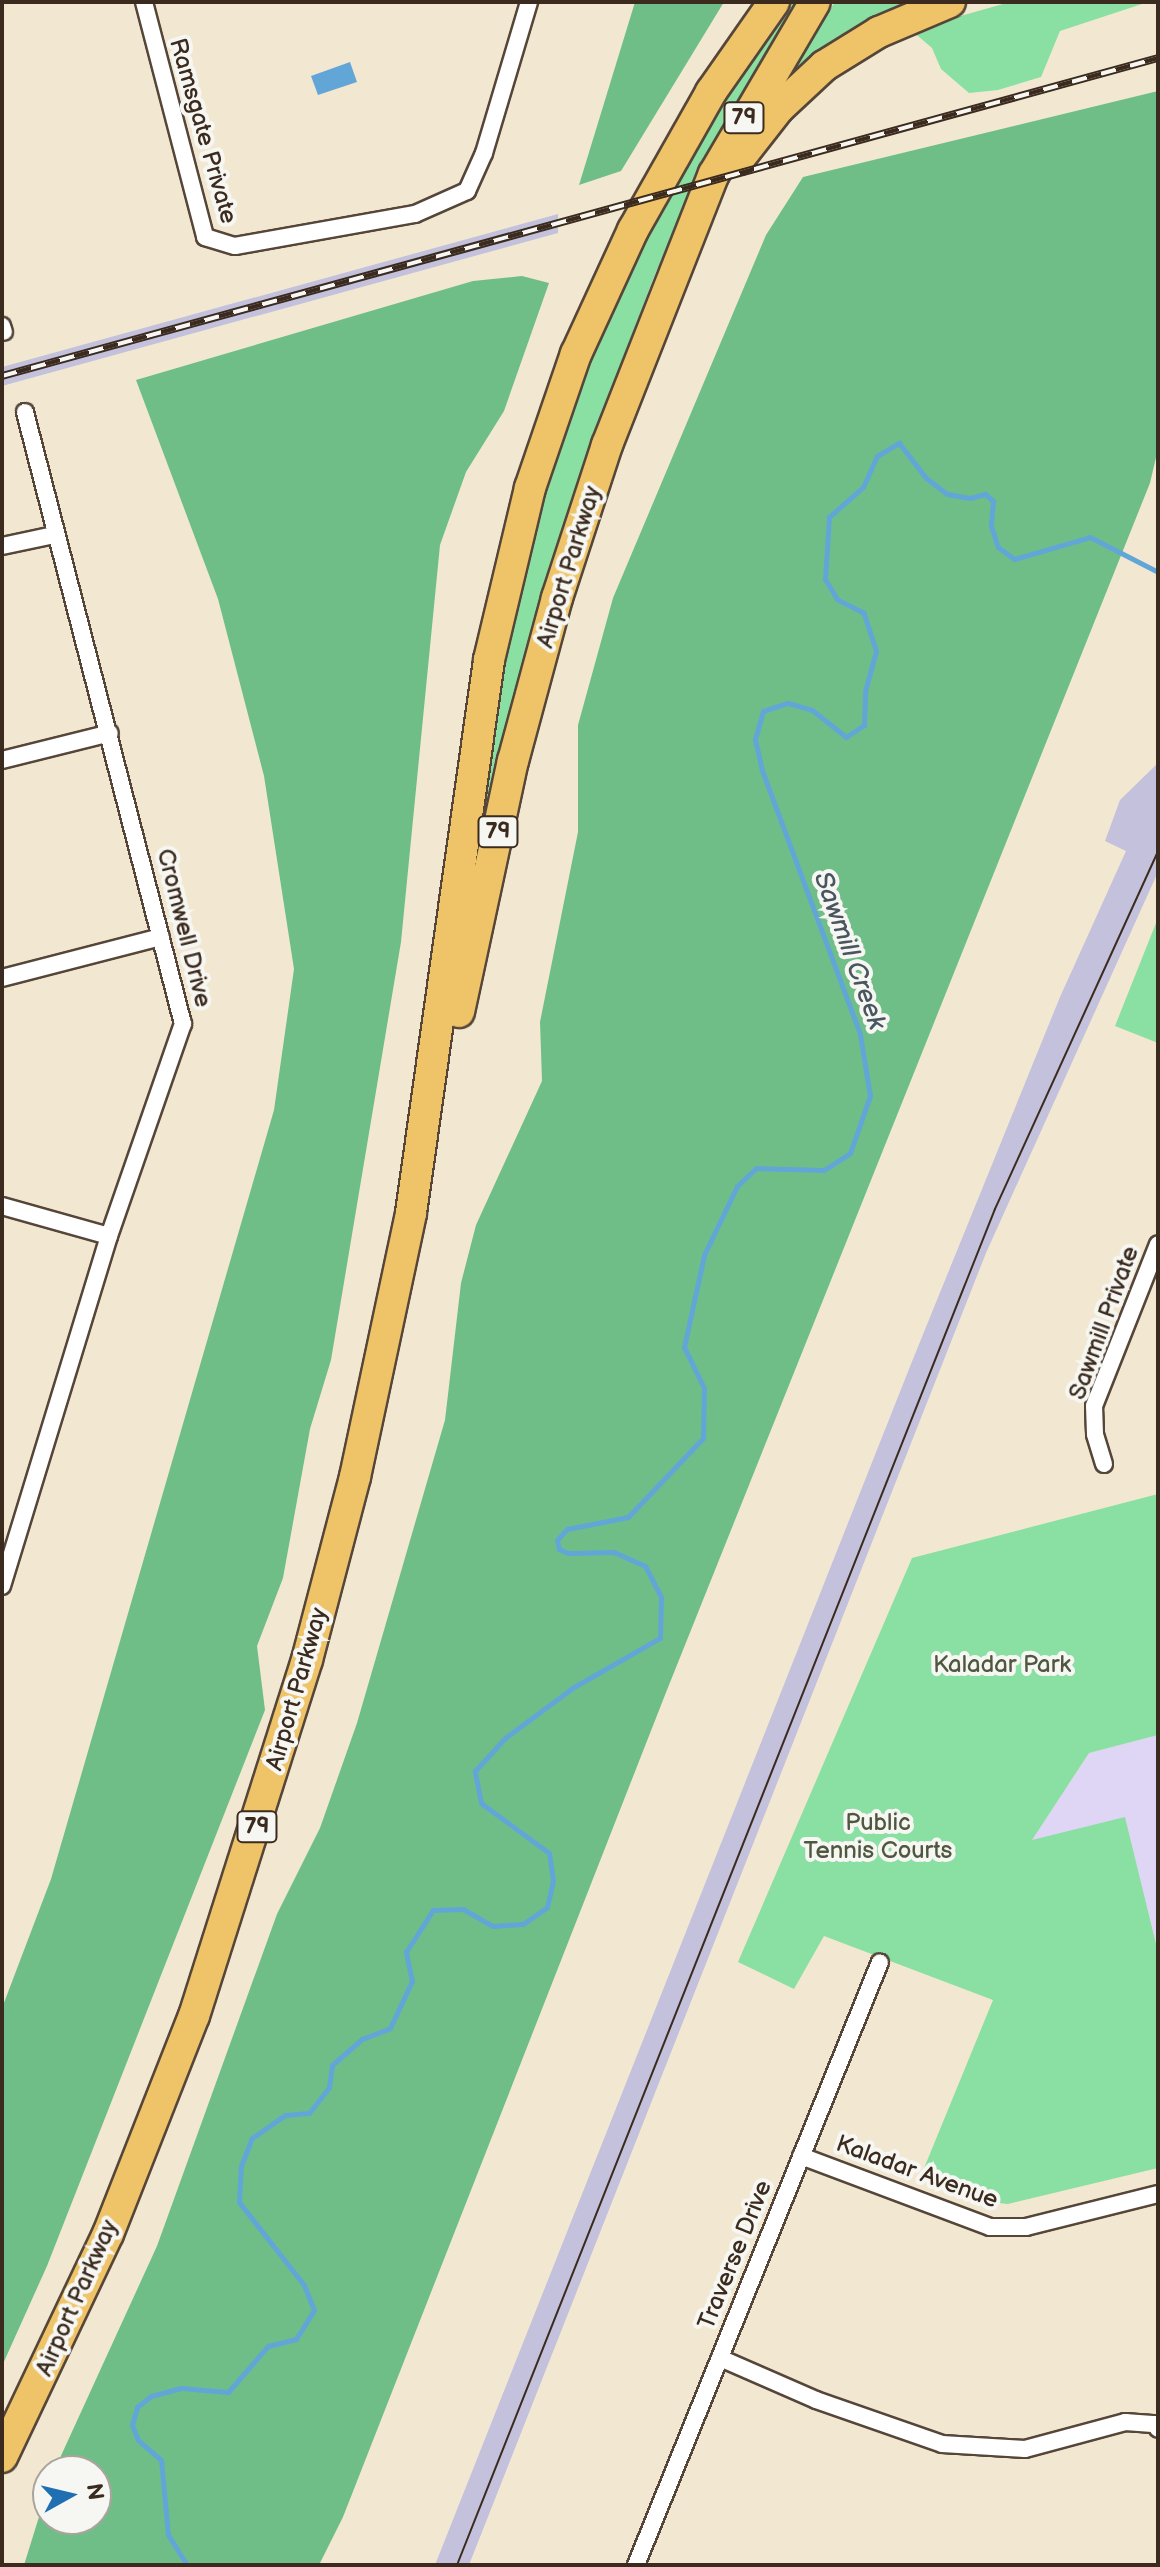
<!DOCTYPE html>
<style>
body{margin:0}
#map{position:relative;width:1160px;height:2567px;overflow:hidden;background:#f2e8d2;font-family:"Balsamiq Sans",sans-serif}
div>[style]{position:absolute}
.built>*{inset:0;background:#dfd5f5}
.industrial>*{inset:0;background:#c3c1db}
.green>*{inset:0;background:#8adfa2}
.forest>*{inset:0;background:#6fbe88}
.water>*{inset:0;background:#62a6d7}
.stream>*{height:5px;margin:-2.5px;padding:0 2.5px;transform-origin:2.5px;border-radius:2.5px;background:#62a6d7}
.roads{filter:drop-shadow(2px 0 #564639) drop-shadow(-2px 0 #564639) drop-shadow(0 2px #564639) drop-shadow(0 -2px #564639)}
.street>*{height:16px;margin:-8px;padding:0 8px;transform-origin:8px;border-radius:8px;background:#fff}
.highway>*{height:30px;margin:-15px;padding:0 15px;transform-origin:15px;border-radius:15px;background:#efc469}
.tram>*{height:2px;margin:-1px;padding:0 1px;transform-origin:1px;border-radius:1px;background:#3b2a1e}
.rail>*{height:8px;margin-top:-4px;transform-origin:0;background:repeating-linear-gradient(90deg,#f6f6f2 0 15px,#3b2a1e 0 30px);box-sizing:border-box;border-block:2px solid #3b2a1e}
span{translate:-50% -50%;white-space:nowrap;text-align:center;line-height:1.15;-webkit-text-stroke:8px #f6f6f2;paint-order:stroke}
.shield-label span{padding:2px 6px;background:#f6f6f2;border:2px solid;border-radius:6px;-webkit-text-stroke-width:0}
.shield-label{font-size:22px;color:#3b2a1e;font-weight:700}
.street-label{font-size:24px;color:#3b2a1e}
.park-label{font-size:24px;color:#4f573f}
.water-label{font-size:26px;color:#49555f;font-style:italic}
.frame{position:absolute;inset:0;border:4px solid #3b2a1e;pointer-events:none}
.north{position:absolute;left:32px;top:2455px;width:80px;height:80px;box-sizing:border-box;background:#f6f6f2;border:2px solid #aba49d;border-radius:50%;rotate:82deg;font-size:22px;font-weight:700;line-height:32px;text-align:center;color:#3b2a1e}
.north::after{content:'';display:block;margin:auto;width:28px;height:36px;background:#1f6fb2;clip-path:polygon(50% 0,100% 100%,50% 72%,0 100%)}
</style>
<div id="map">
<div class="built">
<i style="clip-path:polygon(1158px 1735px,1158px 1952px,1125px 1818px,1031px 1841px,1089px 1753px)"></i>
</div>
<div class="industrial">
<i style="clip-path:polygon(558px 214px,558px 233px,2px 386px,2px 367px)"></i>
<i style="clip-path:polygon(1158px 763px,1158px 872px,986px 1253px,469px 2565px,435px 2565px,913px 1359px,1060px 997px,1126px 851px,1105px 841px,1120px 800px)"></i>
</div>
<div class="green">
<i style="clip-path:polygon(786px 2px,802px 2px,748px 87px,655px 274px,594px 436px,486px 803px,479px 802px,512px 593px,583px 361px,685px 156px)"></i>
<i style="clip-path:polygon(835px 2px,922px 2px,787px 83px,783px 79px)"></i>
<i style="clip-path:polygon(1010px 2px,1148px 2px,1060px 31px,1041px 77px,998px 90px,969px 93px,941px 69px,932px 48px,911px 30px)"></i>
<i style="clip-path:polygon(1158px 918px,1158px 1043px,1115px 1026px)"></i>
<i style="clip-path:polygon(1158px 1494px,1158px 1735px,1089px 1753px,1032px 1840px,1125px 1817px,1158px 1952px,1158px 2168px,1008px 2204px,989px 2202px,920px 2178px,993px 2000px,824px 1936px,794px 1989px,738px 1962px,912px 1558px)"></i>
</div>
<div class="forest">
<i style="clip-path:polygon(635px 2px,724px 2px,621px 171px,579px 185px)"></i>
<i style="clip-path:polygon(1158px 91px,1158px 449px,1150px 483px,665px 1695px,343px 2517px,319px 2565px,24px 2565px,48px 2488px,48px 2519px,96px 2519px,96px 2471px,54px 2471px,157px 2246px,277px 1914px,320px 1828px,357px 1723px,445px 1420px,461px 1283px,476px 1225px,542px 1081px,540px 1022px,578px 832px,578px 725px,613px 598px,766px 235px,803px 177px)"></i>
<i style="clip-path:polygon(522px 276px,549px 283px,504px 411px,466px 472px,440px 545px,401px 942px,331px 1360px,310px 1429px,283px 1578px,257px 1646px,265px 1710px,47px 2266px,2px 2366px,2px 2008px,51px 1879px,274px 1110px,294px 969px,264px 776px,218px 599px,136px 380px,473px 281px)"></i>
</div>
<div class="water">
<i style="clip-path:polygon(350px 62px,357px 82px,318px 95px,311px 76px)"></i>
</div>
<div class="stream">
<i style="left:187px;top:2565px;width:36px;rotate:-122deg"></i>
<i style="left:168px;top:2535px;width:75px;rotate:-95.3deg"></i>
<i style="left:161px;top:2460px;width:30px;rotate:-139deg"></i>
<i style="left:138px;top:2440px;width:16px;rotate:-112deg"></i>
<i style="left:132px;top:2425px;width:19px;rotate:-74deg"></i>
<i style="left:137px;top:2407px;width:18px;rotate:-38deg"></i>
<i style="left:151px;top:2396px;width:31px;rotate:-15deg"></i>
<i style="left:181px;top:2388px;width:47px;rotate:4.9deg"></i>
<i style="left:228px;top:2392px;width:61px;rotate:-49deg"></i>
<i style="left:268px;top:2346px;width:29px;rotate:-14deg"></i>
<i style="left:296px;top:2339px;width:34px;rotate:-58deg"></i>
<i style="left:314px;top:2310px;width:27px;rotate:-112deg"></i>
<i style="left:304px;top:2285px;width:105px;rotate:-128.1deg"></i>
<i style="left:239px;top:2202px;width:36px;rotate:-87deg"></i>
<i style="left:241px;top:2166px;width:30px;rotate:-69deg"></i>
<i style="left:252px;top:2138px;width:40px;rotate:-34.9deg"></i>
<i style="left:285px;top:2115px;width:24px;rotate:-5deg"></i>
<i style="left:309px;top:2113px;width:33px;rotate:-52deg"></i>
<i style="left:329px;top:2087px;width:22px;rotate:-82deg"></i>
<i style="left:332px;top:2065px;width:40px;rotate:-41deg"></i>
<i style="left:362px;top:2039px;width:30px;rotate:-21deg"></i>
<i style="left:390px;top:2028px;width:52px;rotate:-64.9deg"></i>
<i style="left:412px;top:1981px;width:30px;rotate:-102deg"></i>
<i style="left:406px;top:1952px;width:50px;rotate:-57.3deg"></i>
<i style="left:433px;top:1910px;width:30px;rotate:-2deg"></i>
<i style="left:463px;top:1909px;width:34px;rotate:30deg"></i>
<i style="left:493px;top:1926px;width:30px;rotate:-4deg"></i>
<i style="left:523px;top:1924px;width:29px;rotate:-35deg"></i>
<i style="left:547px;top:1907px;width:27px;rotate:-77deg"></i>
<i style="left:553px;top:1881px;width:28px;rotate:-98deg"></i>
<i style="left:549px;top:1853px;width:84px;rotate:-143.7deg"></i>
<i style="left:481px;top:1803px;width:33px;rotate:-101deg"></i>
<i style="left:475px;top:1771px;width:45px;rotate:-47.7deg"></i>
<i style="left:505px;top:1738px;width:86px;rotate:-36.5deg"></i>
<i style="left:574px;top:1687px;width:99px;rotate:-29.7deg"></i>
<i style="left:660px;top:1638px;width:41px;rotate:-88.6deg"></i>
<i style="left:661px;top:1597px;width:35px;rotate:-117deg"></i>
<i style="left:645px;top:1566px;width:35px;rotate:-156deg"></i>
<i style="left:613px;top:1552px;width:45px;rotate:178.7deg"></i>
<i style="left:568px;top:1553px;width:10px;rotate:-156deg"></i>
<i style="left:559px;top:1549px;width:9px;rotate:-103deg"></i>
<i style="left:557px;top:1540px;width:15px;rotate:-48deg"></i>
<i style="left:567px;top:1529px;width:62px;rotate:-11.1deg"></i>
<i style="left:628px;top:1517px;width:109px;rotate:-46.5deg"></i>
<i style="left:703px;top:1438px;width:50px;rotate:-88.9deg"></i>
<i style="left:704px;top:1388px;width:46px;rotate:-116deg"></i>
<i style="left:684px;top:1347px;width:94px;rotate:-77.7deg"></i>
<i style="left:704px;top:1255px;width:76px;rotate:-64.4deg"></i>
<i style="left:737px;top:1186px;width:26px;rotate:-43deg"></i>
<i style="left:756px;top:1168px;width:68px;rotate:1.7deg"></i>
<i style="left:824px;top:1170px;width:31px;rotate:-33deg"></i>
<i style="left:850px;top:1153px;width:60px;rotate:-70.7deg"></i>
<i style="left:870px;top:1096px;width:63px;rotate:-99.2deg"></i>
<i style="left:860px;top:1034px;width:282px;rotate:-110.4deg"></i>
<i style="left:762px;top:770px;width:32px;rotate:-103deg"></i>
<i style="left:755px;top:739px;width:29px;rotate:-74deg"></i>
<i style="left:763px;top:711px;width:26px;rotate:-18deg"></i>
<i style="left:788px;top:703px;width:25px;rotate:16deg"></i>
<i style="left:812px;top:710px;width:43px;rotate:38.5deg"></i>
<i style="left:846px;top:737px;width:22px;rotate:-34deg"></i>
<i style="left:864px;top:725px;width:34px;rotate:-88deg"></i>
<i style="left:865px;top:691px;width:41px;rotate:-74.6deg"></i>
<i style="left:876px;top:651px;width:40px;rotate:-108deg"></i>
<i style="left:864px;top:613px;width:30px;rotate:-153deg"></i>
<i style="left:837px;top:599px;width:23px;rotate:-121deg"></i>
<i style="left:825px;top:579px;width:62px;rotate:-86.3deg"></i>
<i style="left:829px;top:517px;width:45px;rotate:-41.4deg"></i>
<i style="left:863px;top:487px;width:34px;rotate:-66deg"></i>
<i style="left:877px;top:456px;width:26px;rotate:-31deg"></i>
<i style="left:899px;top:443px;width:44px;rotate:52.4deg"></i>
<i style="left:926px;top:478px;width:26px;rotate:37deg"></i>
<i style="left:947px;top:494px;width:23px;rotate:10deg"></i>
<i style="left:970px;top:498px;width:16px;rotate:-15deg"></i>
<i style="left:985px;top:494px;width:11px;rotate:41deg"></i>
<i style="left:993px;top:501px;width:25px;rotate:95deg"></i>
<i style="left:991px;top:526px;width:22px;rotate:72deg"></i>
<i style="left:998px;top:547px;width:20px;rotate:37deg"></i>
<i style="left:1014px;top:559px;width:79px;rotate:-16.1deg"></i>
<i style="left:1090px;top:537px;width:76px;rotate:27.2deg"></i>
</div>
<div class="roads">
<div class="street">
<i style="left:144px;top:2px;width:243px;rotate:75.4deg"></i>
<i style="left:205px;top:237px;width:31px;rotate:17deg"></i>
<i style="left:235px;top:246px;width:183px;rotate:-10.1deg"></i>
<i style="left:415px;top:214px;width:57px;rotate:-23.9deg"></i>
<i style="left:467px;top:191px;width:42px;rotate:-65.9deg"></i>
<i style="left:484px;top:153px;width:158px;rotate:-73.4deg"></i>
<i style="left:2px;top:326px;width:6px;rotate:72deg"></i>
<i style="left:2px;top:546px;width:53px;rotate:-11.9deg"></i>
<i style="left:2px;top:760px;width:111px;rotate:-14deg"></i>
<i style="left:2px;top:978px;width:164px;rotate:-14.5deg"></i>
<i style="left:2px;top:1206px;width:111px;rotate:15.7deg"></i>
<i style="left:1104px;top:1464px;width:31px;rotate:-107deg"></i>
<i style="left:1095px;top:1434px;width:28px;rotate:-92deg"></i>
<i style="left:1094px;top:1406px;width:174px;rotate:-68.4deg"></i>
<i style="left:2px;top:1586px;width:366px;rotate:-73deg"></i>
<i style="left:109px;top:1236px;width:225px;rotate:-70.8deg"></i>
<i style="left:183px;top:1024px;width:632px;rotate:-104.48deg"></i>
<i style="left:801px;top:2156px;width:202px;rotate:20.6deg"></i>
<i style="left:990px;top:2227px;width:36px"></i>
<i style="left:1026px;top:2227px;width:136px;rotate:-14deg"></i>
<i style="left:720px;top:2358px;width:105px;rotate:23.6deg"></i>
<i style="left:816px;top:2400px;width:133px;rotate:19.2deg"></i>
<i style="left:942px;top:2444px;width:83px;rotate:3.4deg"></i>
<i style="left:1025px;top:2449px;width:104px;rotate:-15.1deg"></i>
<i style="left:1125px;top:2422px;width:31px;rotate:4deg"></i>
<i style="left:1156px;top:2424px;width:5px;rotate:68deg"></i>
<i style="left:636px;top:2565px;width:650px;rotate:-67.97deg"></i>
</div>
<div class="highway">
<i style="left:739px;top:159px;width:65px;rotate:-51.9deg"></i>
<i style="left:779px;top:108px;width:62px;rotate:-43deg"></i>
<i style="left:824px;top:66px;width:65px;rotate:-31.7deg"></i>
<i style="left:879px;top:32px;width:77px;rotate:-22.9deg"></i>
<i style="left:459px;top:1012px;width:257px;rotate:-77.9deg"></i>
<i style="left:513px;top:761px;width:169px;rotate:-74.9deg"></i>
<i style="left:557px;top:598px;width:161px;rotate:-71.9deg"></i>
<i style="left:607px;top:445px;width:291px;rotate:-68.5deg"></i>
<i style="left:714px;top:174px;width:199px;rotate:-59.6deg"></i>
<i style="left:2px;top:2457px;width:247px;rotate:-64.6deg"></i>
<i style="left:108px;top:2234px;width:234px;rotate:-68.5deg"></i>
<i style="left:194px;top:2016px;width:374px;rotate:-72.4deg"></i>
<i style="left:307px;top:1660px;width:189px;rotate:-75.3deg"></i>
<i style="left:355px;top:1477px;width:270px;rotate:-78deg"></i>
<i style="left:411px;top:1213px;width:558px;rotate:-81.97deg"></i>
<i style="left:489px;top:660px;width:177px;rotate:-76.6deg"></i>
<i style="left:530px;top:488px;width:142px;rotate:-71.1deg"></i>
<i style="left:576px;top:354px;width:136px;rotate:-65.3deg"></i>
<i style="left:633px;top:230px;width:159px;rotate:-60.5deg"></i>
<i style="left:711px;top:92px;width:110px;rotate:-55deg"></i>
</div>
</div>
<div class="tram">
<i style="left:457px;top:2565px;width:1459px;rotate:-68.36deg"></i>
<i style="left:995px;top:1209px;width:393px;rotate:-65.5deg"></i>
</div>
<div class="rail">
<i style="left:2px;top:376px;width:1199px;rotate:-15.38deg"></i>
</div>
<div class="shield-label">
<span style="left:744px;top:118px">79</span>
<span style="left:498px;top:832px">79</span>
<span style="left:257px;top:1827px">79</span>
</div>
<div class="street-label">
<span style="left:203px;top:131px;rotate:74deg">Ramsgate Private</span>
<span style="left:569px;top:567px;rotate:-73deg">Airport Parkway</span>
<span style="left:184px;top:928px;rotate:76deg">Cromwell Drive</span>
<span style="left:1104px;top:1323px;rotate:-70deg">Sawmill Private</span>
<span style="left:297px;top:1689px;rotate:-74deg">Airport Parkway</span>
<span style="left:917px;top:2172px;rotate:20deg">Kaladar Avenue</span>
<span style="left:735px;top:2255px;rotate:-68deg">Traverse Drive</span>
<span style="left:77px;top:2298px;rotate:-66deg">Airport Parkway</span>
</div>
<div class="park-label">
<span style="left:1002px;top:1665px">Kaladar Park</span>
<span style="left:878px;top:1837px">Public<br>Tennis Courts</span>
</div>
<div class="water-label">
<span style="left:849px;top:951px;rotate:70deg">Sawmill Creek</span>
</div>
<div class="frame"></div>
<div class="north">N</div>
</div>
